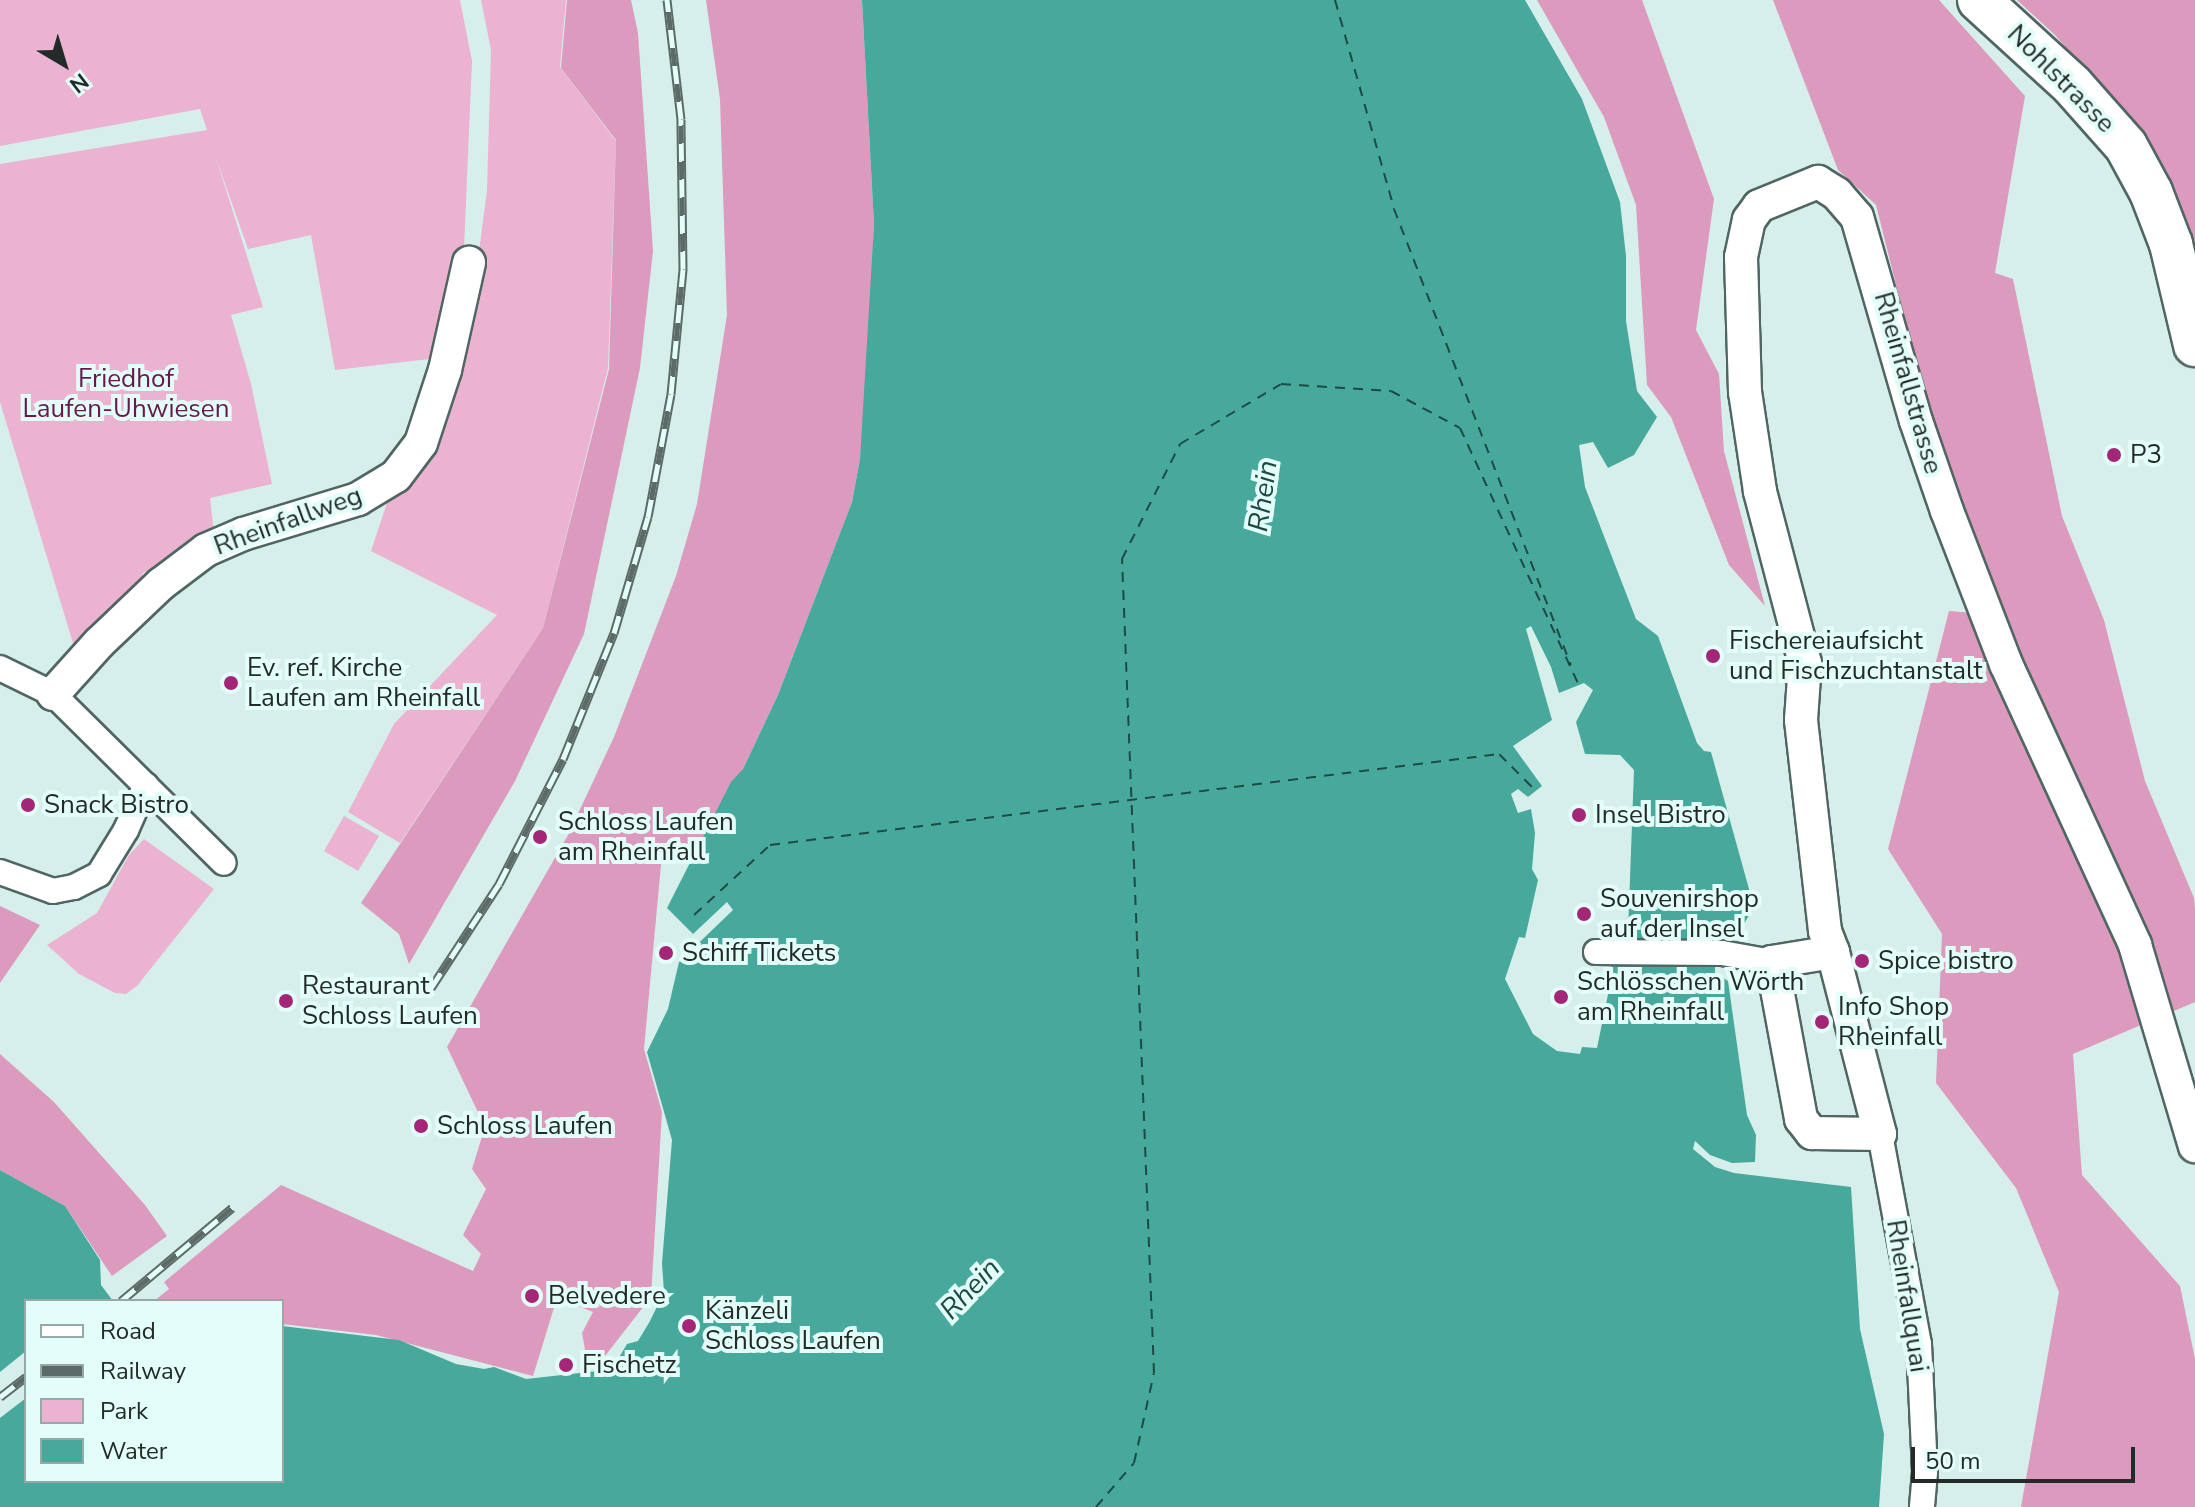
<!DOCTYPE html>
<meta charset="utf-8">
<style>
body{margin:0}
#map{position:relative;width:2195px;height:1507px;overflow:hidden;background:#d6efeb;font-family:"Nunito Sans",sans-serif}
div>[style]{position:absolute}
.green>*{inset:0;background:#ebb3d1}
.forest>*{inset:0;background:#dc9abe}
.water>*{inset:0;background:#47a89c}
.pier>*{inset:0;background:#d6efeb}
.ferry>*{height:2px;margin-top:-1px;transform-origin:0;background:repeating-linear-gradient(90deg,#1f4a44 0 10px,transparent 0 18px)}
.roads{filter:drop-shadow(2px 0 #506662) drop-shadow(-2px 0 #506662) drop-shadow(0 2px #506662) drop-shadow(0 -2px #506662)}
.pedestrian>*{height:24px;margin:-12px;padding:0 12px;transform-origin:12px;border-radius:12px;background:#fff}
.minor>*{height:32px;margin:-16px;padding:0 16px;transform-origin:16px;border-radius:16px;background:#fff}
.tertiary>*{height:42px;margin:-21px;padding:0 21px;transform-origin:21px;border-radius:21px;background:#fff}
.rail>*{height:9px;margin-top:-4.5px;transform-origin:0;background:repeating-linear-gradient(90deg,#e3fdf8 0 18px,#5c6a68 0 36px);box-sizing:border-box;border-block:2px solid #5c6a68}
.dots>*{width:22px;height:22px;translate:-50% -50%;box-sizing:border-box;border:4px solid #e3fdf8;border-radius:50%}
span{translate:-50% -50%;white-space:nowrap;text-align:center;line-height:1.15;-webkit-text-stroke:8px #e3fdf8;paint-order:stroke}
.street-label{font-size:26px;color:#222b2a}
.park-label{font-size:26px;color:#66194b}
.poi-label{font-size:26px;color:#222b2a}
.left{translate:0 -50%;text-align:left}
.water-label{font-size:28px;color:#1f4a44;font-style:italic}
.legend{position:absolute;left:24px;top:1299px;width:260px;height:184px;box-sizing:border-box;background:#e3fdf8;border:2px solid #96a9a6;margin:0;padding:10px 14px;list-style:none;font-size:24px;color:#222b2a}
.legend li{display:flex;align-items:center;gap:16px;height:40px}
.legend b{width:40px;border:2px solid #96a9a6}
.north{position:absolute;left:24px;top:24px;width:80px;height:80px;-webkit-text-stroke:6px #e3fdf8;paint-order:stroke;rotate:142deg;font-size:22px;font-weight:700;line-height:32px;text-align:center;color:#222b2a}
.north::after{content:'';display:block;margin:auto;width:28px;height:36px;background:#222b2a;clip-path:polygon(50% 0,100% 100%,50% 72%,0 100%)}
.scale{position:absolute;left:1911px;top:1447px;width:224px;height:36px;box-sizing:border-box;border:4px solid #222b2a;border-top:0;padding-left:10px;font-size:24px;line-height:28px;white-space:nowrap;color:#222b2a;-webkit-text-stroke:6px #e3fdf8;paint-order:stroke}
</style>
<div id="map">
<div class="green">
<i style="clip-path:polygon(0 0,460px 0,472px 61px,464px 249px,438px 358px,335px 370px,311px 235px,248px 249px,216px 158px,263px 307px,231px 315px,251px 384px,272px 484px,210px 498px,214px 532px,158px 574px,150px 570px,143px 573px,137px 588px,76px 653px,0 402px,0 164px,207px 130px,200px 109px,0 146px)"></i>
<i style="clip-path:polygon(481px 0,566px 0,560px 67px,616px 141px,608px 368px,543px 628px,400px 843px,348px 812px,394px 724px,497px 615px,371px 551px,388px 500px,422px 471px,468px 336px,487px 190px,491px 50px)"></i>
<i style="clip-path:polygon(344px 816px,379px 836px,358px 871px,324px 851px)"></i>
<i style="clip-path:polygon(144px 839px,214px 889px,137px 986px,126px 994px,115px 993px,79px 974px,47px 945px,97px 913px,129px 855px)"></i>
</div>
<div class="forest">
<i style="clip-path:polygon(567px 0,631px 0,638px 33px,653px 251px,640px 368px,584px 634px,515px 781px,409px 964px,399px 934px,361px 903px,543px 628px,609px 369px,616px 140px,561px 68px)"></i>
<i style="clip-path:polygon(706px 0,862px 0,874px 225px,867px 382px,860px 459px,852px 502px,778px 695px,743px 769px,731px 783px,699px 846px,663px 843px,644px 1049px,662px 1112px,651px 1297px,605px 1356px,587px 1361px,582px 1333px,593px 1312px,557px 1298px,533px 1376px,376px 1335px,282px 1324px,282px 1301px,154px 1301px,169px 1289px,164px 1282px,281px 1185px,473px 1271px,481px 1254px,463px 1235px,486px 1189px,472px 1169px,485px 1127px,447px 1047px,568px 835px,614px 737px,676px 576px,697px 504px,727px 315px,720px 99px)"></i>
<i style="clip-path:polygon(1537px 0,1642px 0,1714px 199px,1696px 330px,1719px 374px,1724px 451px,1765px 606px,1729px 565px,1671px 417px,1647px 385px,1636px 205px,1604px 117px)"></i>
<i style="clip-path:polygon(1773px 0,1939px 0,2025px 96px,1995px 273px,2013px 279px,2062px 516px,2104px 620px,2145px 781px,2194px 898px,2195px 909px,2195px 1002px,2073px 1054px,2082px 1175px,2180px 1286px,2195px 1359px,2195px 1507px,2021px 1507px,2059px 1292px,2016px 1188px,1936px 1083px,1942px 934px,1888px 849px,1949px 611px,1999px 615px,1930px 420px,1876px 205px,1838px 170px)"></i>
<i style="clip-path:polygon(2017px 0,2195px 0,2195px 276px,2138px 131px,2055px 35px)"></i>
<i style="clip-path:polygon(0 906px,40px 925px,0 983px)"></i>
<i style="clip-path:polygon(0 1054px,54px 1102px,145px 1205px,167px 1236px,112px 1276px,65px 1206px,0 1170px)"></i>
</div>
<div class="water">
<i style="clip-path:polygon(evenodd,862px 0,1525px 0,1582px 99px,1620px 202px,1626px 256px,1626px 321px,1637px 391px,1657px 417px,1634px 455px,1608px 468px,1593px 442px,1579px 445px,1585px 487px,1636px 619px,1658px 636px,1697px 743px,1704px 751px,1711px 752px,1754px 907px,1732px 944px,1715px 944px,1715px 973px,1728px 981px,1747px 1115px,1756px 1135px,1755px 1162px,1732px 1163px,1710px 1155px,1695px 1141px,1693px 1149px,1715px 1167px,1734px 1173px,1851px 1187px,1860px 1329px,1884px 1434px,1879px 1507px,0 1507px,0 1170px,65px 1206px,100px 1260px,101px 1285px,113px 1301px,26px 1301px,26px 1481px,282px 1481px,282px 1326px,399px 1340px,456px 1364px,484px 1369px,494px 1367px,526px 1379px,598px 1371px,617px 1361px,627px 1344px,638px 1341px,650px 1321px,664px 1292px,662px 1263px,672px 1140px,647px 1052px,668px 1009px,679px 962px,733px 910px,727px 902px,693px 934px,667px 908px,731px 782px,743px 769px,778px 695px,852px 502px,860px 459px,874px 225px,862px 0,1531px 626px,1551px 667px,1559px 693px,1584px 683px,1593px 690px,1576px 722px,1585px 754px,1620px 755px,1634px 770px,1628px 932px,1608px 973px,1612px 975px,1597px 1048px,1582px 1047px,1580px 1054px,1557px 1051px,1533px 1034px,1505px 979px,1519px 937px,1525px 938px,1538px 880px,1532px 869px,1535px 833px,1531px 809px,1518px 813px,1511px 794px,1518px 789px,1528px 797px,1542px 786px,1513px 746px,1552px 720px,1526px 629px,1531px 626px)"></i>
</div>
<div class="pier">
<i style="clip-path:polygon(26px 1351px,26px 1398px,0 1418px,0 1372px)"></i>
</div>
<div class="ferry">
<i style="left:1335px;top:0;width:217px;rotate:74.2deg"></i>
<i style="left:1394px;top:209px;width:489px;rotate:68.8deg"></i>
<i style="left:694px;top:915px;width:103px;rotate:-42.6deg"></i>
<i style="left:770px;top:845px;width:735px;rotate:-7.12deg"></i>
<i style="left:1499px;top:754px;width:52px;rotate:45deg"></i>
<i style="left:1096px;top:1507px;width:58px;rotate:-49.2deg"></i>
<i style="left:1134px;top:1463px;width:92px;rotate:-77.5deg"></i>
<i style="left:1154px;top:1373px;width:815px;rotate:-92.25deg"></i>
<i style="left:1122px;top:559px;width:129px;rotate:-63.2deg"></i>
<i style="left:1180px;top:444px;width:117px;rotate:-30.7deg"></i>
<i style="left:1281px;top:384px;width:110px;rotate:3.6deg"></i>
<i style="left:1391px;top:391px;width:78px;rotate:28.2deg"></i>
<i style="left:1460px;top:428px;width:283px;rotate:65.2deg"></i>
</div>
<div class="roads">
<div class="pedestrian">
<i style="left:0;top:668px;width:59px;rotate:26.1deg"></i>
<i style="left:53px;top:694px;width:240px;rotate:44.7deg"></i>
<i style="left:0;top:872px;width:56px;rotate:19.7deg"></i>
<i style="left:53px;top:891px;width:21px;rotate:-11deg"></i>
<i style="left:74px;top:887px;width:28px;rotate:-27deg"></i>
<i style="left:99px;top:874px;width:52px;rotate:-58.5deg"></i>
<i style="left:126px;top:830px;width:49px;rotate:-66deg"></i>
<i style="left:1596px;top:952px;width:126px;rotate:0.5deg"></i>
<i style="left:1722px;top:953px;width:51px;rotate:10.2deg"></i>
<i style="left:1880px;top:1134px;width:214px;rotate:79.5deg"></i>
<i style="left:1919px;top:1344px;width:128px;rotate:87.3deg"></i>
<i style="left:1925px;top:1472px;width:35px;rotate:95deg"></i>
</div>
<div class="minor">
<i style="left:53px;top:694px;width:69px;rotate:-48deg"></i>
<i style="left:99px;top:643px;width:86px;rotate:-43.6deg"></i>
<i style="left:161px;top:584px;width:56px;rotate:-37.1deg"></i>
<i style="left:206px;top:550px;width:40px;rotate:-23.4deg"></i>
<i style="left:243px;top:534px;width:120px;rotate:-16.9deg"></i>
<i style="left:358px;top:499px;width:44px;rotate:-31.2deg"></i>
<i style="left:396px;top:476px;width:41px;rotate:-52.9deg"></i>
<i style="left:421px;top:443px;width:77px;rotate:-71.8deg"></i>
<i style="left:445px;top:370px;width:110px;rotate:-77.4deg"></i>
<i style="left:1833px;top:952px;width:62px;rotate:170.7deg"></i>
<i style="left:1772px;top:962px;width:160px;rotate:79.5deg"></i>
<i style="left:1801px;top:1119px;width:18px;rotate:52deg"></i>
<i style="left:1812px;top:1133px;width:68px;rotate:0.8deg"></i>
<i style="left:1880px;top:1134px;width:188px;rotate:-104.5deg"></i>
<i style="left:1833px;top:952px;width:22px;rotate:-111deg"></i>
<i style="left:1825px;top:931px;width:212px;rotate:-96.5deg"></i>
<i style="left:1801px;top:720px;width:57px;rotate:-86deg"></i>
<i style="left:1805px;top:663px;width:178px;rotate:-104.7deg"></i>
<i style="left:1760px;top:491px;width:100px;rotate:-98.6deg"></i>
<i style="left:1745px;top:392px;width:135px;rotate:-91.7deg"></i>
<i style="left:1741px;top:257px;width:38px;rotate:-78deg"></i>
<i style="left:1749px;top:220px;width:17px;rotate:-54deg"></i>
<i style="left:1759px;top:206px;width:64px;rotate:-22.1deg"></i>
<i style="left:1818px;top:182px;width:22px;rotate:32deg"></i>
<i style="left:1837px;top:194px;width:30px;rotate:49deg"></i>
<i style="left:1857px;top:217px;width:212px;rotate:73.9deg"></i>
<i style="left:1916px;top:421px;width:95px;rotate:71deg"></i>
<i style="left:1947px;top:511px;width:164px;rotate:68.9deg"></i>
<i style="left:2006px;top:664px;width:309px;rotate:65.3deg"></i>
<i style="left:2135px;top:945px;width:210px;rotate:73.4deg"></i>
</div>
<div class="tertiary">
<i style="left:1979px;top:0;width:126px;rotate:42.4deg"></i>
<i style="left:2072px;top:85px;width:81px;rotate:48.5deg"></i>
<i style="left:2126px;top:146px;width:52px;rotate:61.5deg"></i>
<i style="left:2151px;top:192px;width:56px;rotate:69deg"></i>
<i style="left:2171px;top:244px;width:104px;rotate:76.6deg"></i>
</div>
</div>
<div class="rail">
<i style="left:431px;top:988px;width:124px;rotate:-56.8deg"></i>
<i style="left:499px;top:884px;width:140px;rotate:-62.9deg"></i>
<i style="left:563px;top:759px;width:136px;rotate:-68deg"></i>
<i style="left:614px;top:633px;width:121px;rotate:-73.7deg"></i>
<i style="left:648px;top:517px;width:125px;rotate:-79.4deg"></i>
<i style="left:671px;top:394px;width:126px;rotate:-84.5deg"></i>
<i style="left:683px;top:269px;width:150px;rotate:-90.8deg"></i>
<i style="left:681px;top:119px;width:120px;rotate:-96.7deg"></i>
<i style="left:121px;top:1301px;width:145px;rotate:-40deg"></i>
<i style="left:0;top:1397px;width:33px;rotate:-38deg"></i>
</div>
<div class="dots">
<i style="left:2114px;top:455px;background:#a42679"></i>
<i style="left:1713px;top:656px;background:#a42679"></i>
<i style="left:231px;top:683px;background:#a42679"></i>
<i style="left:28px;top:805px;background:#a42679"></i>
<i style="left:1579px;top:815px;background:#a42679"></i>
<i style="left:540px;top:837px;background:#a42679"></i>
<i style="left:1584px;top:914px;background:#a42679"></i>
<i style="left:666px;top:953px;background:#a42679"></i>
<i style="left:1862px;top:961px;background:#a42679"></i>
<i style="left:1561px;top:997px;background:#a42679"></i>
<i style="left:286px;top:1001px;background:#a42679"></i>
<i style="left:1822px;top:1022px;background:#a42679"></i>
<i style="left:421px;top:1126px;background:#a42679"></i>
<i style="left:532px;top:1296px;background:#a42679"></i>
<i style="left:689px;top:1326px;background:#a42679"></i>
<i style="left:566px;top:1365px;background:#a42679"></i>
</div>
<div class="street-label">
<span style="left:2061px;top:79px;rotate:45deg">Nohlstrasse</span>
<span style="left:1908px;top:383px;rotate:74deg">Rheinfallstrasse</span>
<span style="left:288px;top:521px;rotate:-20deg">Rheinfallweg</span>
<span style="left:1907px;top:1296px;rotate:81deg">Rheinfallquai</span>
</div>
<div class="park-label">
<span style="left:126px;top:394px">Friedhof<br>Laufen-Uhwiesen</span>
</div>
<div class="poi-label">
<span class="left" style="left:2130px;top:455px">P3</span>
<span class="left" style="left:1729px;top:656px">Fischereiaufsicht<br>und Fischzuchtanstalt</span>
<span class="left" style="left:247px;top:683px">Ev. ref. Kirche<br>Laufen am Rheinfall</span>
<span class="left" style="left:44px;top:805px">Snack Bistro</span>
<span class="left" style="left:1595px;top:815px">Insel Bistro</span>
<span class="left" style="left:558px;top:837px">Schloss Laufen<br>am Rheinfall</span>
<span class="left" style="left:1600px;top:914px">Souvenirshop<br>auf der Insel</span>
<span class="left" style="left:682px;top:953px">Schiff Tickets</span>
<span class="left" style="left:1878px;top:961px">Spice bistro</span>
<span class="left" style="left:1577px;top:997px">Schlösschen Wörth<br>am Rheinfall</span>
<span class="left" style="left:302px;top:1001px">Restaurant<br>Schloss Laufen</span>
<span class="left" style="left:1838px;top:1022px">Info Shop<br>Rheinfall</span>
<span class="left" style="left:437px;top:1126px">Schloss Laufen</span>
<span class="left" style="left:548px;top:1296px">Belvedere</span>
<span class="left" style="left:705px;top:1326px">Känzeli<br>Schloss Laufen</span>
<span class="left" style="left:582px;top:1365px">Fischetz</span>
</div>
<div class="water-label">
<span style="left:1263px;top:496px;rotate:-82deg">Rhein</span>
<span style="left:970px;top:1289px;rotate:-46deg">Rhein</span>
</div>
<ul class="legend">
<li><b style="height:10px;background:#fff"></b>Road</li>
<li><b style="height:10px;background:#5c6a68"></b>Railway</li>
<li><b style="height:22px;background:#ebb3d1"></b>Park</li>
<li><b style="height:22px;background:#47a89c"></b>Water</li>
</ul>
<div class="north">N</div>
<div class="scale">50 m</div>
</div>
